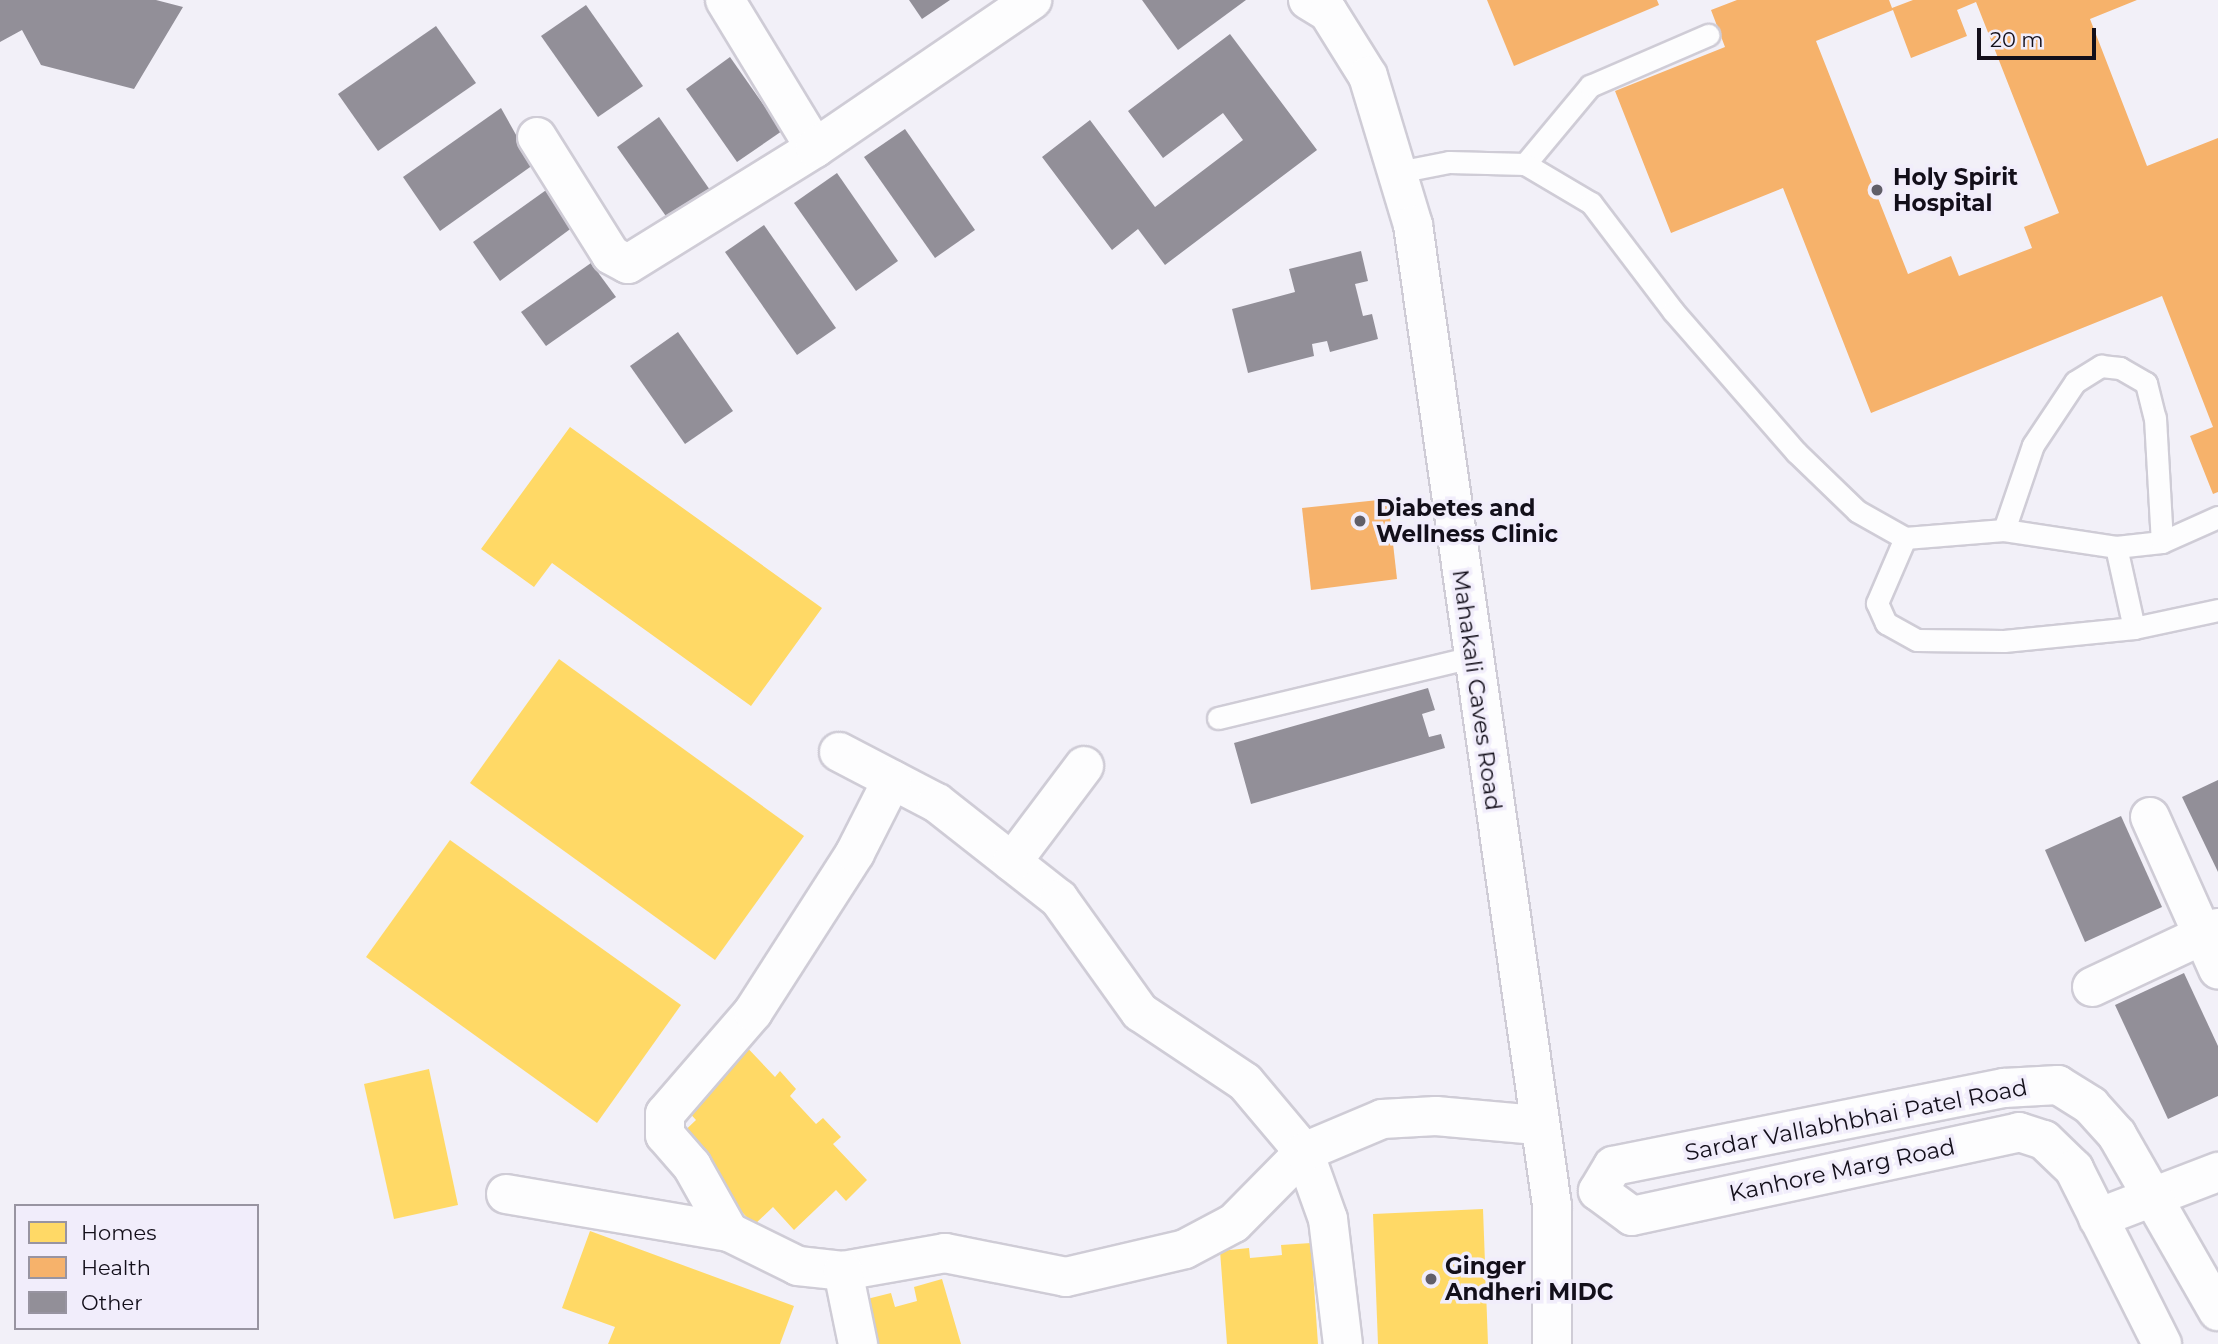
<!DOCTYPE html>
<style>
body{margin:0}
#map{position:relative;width:2218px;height:1344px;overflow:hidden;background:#f2f0f8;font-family:Montserrat,sans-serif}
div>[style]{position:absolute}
.homes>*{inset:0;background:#ffd966}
.health>*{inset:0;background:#f6b26b}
.building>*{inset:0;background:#928f98}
.roads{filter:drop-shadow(2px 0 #cfccd6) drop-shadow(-2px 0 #cfccd6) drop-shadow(0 2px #cfccd6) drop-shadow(0 -2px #cfccd6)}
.service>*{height:21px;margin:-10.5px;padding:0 10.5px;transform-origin:10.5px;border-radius:10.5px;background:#fdfdfe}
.minor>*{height:38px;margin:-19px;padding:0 19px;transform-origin:19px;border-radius:19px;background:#fdfdfe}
.tertiary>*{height:38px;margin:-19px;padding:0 19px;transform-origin:19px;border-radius:19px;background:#fdfdfe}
.secondary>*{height:38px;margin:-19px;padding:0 19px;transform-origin:19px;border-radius:19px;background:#fdfdfe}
.dots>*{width:19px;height:19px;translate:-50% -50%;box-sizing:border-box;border:4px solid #f1edfb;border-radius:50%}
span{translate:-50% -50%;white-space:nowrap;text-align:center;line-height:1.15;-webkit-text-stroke:7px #f1edfb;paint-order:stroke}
.poi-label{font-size:23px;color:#130f1a;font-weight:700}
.left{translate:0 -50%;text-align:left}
.street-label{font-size:23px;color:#130f1a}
.legend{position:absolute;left:14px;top:1204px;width:245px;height:126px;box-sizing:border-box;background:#f1edfb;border:2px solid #9894a1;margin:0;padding:9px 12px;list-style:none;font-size:21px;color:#130f1a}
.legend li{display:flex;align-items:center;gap:14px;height:35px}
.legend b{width:35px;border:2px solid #9894a1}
.scale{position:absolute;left:1977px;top:28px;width:119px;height:32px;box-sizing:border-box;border:4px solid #130f1a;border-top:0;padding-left:9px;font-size:21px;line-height:24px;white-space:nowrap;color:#130f1a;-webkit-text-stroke:5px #f1edfb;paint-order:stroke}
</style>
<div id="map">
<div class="homes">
<i style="clip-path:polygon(570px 427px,822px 608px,751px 706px,552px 563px,534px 587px,481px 549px)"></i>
<i style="clip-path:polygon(559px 659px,804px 836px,715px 960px,470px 783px)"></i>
<i style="clip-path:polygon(450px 840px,681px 1005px,597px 1123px,366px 957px)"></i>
<i style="clip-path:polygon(740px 1040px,775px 1077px,780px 1071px,796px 1089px,790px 1096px,816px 1124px,823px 1118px,841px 1137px,833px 1144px,867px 1180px,846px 1201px,836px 1190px,794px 1230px,773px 1207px,754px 1225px,675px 1140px,696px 1120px,682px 1105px)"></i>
<i style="clip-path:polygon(429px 1069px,458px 1205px,394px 1219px,364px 1084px)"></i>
<i style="clip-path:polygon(1483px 1209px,1488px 1344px,1378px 1344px,1373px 1214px)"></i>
<i style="clip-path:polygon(590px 1231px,794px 1306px,780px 1344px,608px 1344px,615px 1327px,562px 1308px)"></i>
<i style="clip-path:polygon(1311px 1243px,1318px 1344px,1227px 1344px,1220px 1251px,1249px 1248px,1250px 1258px,1282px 1255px,1281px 1245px)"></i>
<i style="clip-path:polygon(942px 1279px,961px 1344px,874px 1344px,859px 1301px,891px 1293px,895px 1307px,917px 1301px,914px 1287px)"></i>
</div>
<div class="health">
<i style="clip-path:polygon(1487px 0,1657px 0,1659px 5px,1514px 66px)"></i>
<i style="clip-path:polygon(evenodd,1737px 0,1889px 0,1892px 8px,1913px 0,2137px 0,2090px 19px,2147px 166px,2218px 138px,2218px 492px,2213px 494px,2190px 436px,2213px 427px,2162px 296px,1871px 413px,1783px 188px,1671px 233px,1615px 91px,1725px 47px,1711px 10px,1737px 0,1976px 2px,2059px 213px,2024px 227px,2032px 248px,1959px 276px,1951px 256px,1908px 274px,1816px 41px,1893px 10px,1911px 58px,1967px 36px,1957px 10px,1976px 2px)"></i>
<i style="clip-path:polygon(1388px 499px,1397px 579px,1311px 590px,1302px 508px)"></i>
</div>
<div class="building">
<i style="clip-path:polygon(0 0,156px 0,183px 7px,134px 89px,41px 65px,22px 30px,0 42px)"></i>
<i style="clip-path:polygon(909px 0,950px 0,922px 19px)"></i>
<i style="clip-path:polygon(1142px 0,1246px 0,1178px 50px)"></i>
<i style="clip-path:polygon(586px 5px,643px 86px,598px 117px,541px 36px)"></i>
<i style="clip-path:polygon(436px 26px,476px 83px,378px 151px,338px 94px)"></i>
<i style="clip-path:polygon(1230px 34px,1317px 150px,1165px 265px,1138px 229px,1112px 250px,1042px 157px,1090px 120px,1155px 207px,1243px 140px,1223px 113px,1163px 158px,1128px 111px)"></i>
<i style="clip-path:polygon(730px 57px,782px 131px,737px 162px,686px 89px)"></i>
<i style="clip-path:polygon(501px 108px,533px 165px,440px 231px,403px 177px)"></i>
<i style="clip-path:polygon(659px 117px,710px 190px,668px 219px,617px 147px)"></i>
<i style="clip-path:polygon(905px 129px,975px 230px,935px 258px,864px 157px)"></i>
<i style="clip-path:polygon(837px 173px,898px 261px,856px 291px,794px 203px)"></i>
<i style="clip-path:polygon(549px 188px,573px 227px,500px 281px,473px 242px)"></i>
<i style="clip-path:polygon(764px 225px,836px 328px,797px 355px,725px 252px)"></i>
<i style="clip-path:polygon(1361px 251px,1368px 281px,1355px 284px,1363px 316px,1372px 314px,1378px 339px,1330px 352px,1327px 341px,1312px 344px,1314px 356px,1248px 373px,1232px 309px,1295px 292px,1289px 269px)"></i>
<i style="clip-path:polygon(591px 263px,616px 297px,546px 346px,521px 312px)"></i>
<i style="clip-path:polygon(678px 332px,733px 411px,685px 444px,630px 366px)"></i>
<i style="clip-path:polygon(1428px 688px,1435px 710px,1422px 714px,1429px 737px,1441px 734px,1445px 748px,1251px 804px,1234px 743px)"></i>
<i style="clip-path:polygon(2218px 780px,2218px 872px,2182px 797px)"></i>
<i style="clip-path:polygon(2121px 816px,2162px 907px,2085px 942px,2045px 850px)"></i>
<i style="clip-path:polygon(2184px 973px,2218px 1046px,2218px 1096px,2168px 1119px,2115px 1005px)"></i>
</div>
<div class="roads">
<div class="service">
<i style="left:1525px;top:164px;width:102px;rotate:-50.2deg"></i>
<i style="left:1590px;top:86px;width:129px;rotate:-23.4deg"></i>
<i style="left:1398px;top:172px;width:52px;rotate:-11.1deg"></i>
<i style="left:1449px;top:162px;width:76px;rotate:1.5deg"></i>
<i style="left:1525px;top:164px;width:77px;rotate:30.6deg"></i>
<i style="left:1591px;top:203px;width:136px;rotate:52.8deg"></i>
<i style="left:1673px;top:311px;width:187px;rotate:48.9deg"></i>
<i style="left:1796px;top:452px;width:85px;rotate:44deg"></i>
<i style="left:1857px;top:511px;width:55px;rotate:29.4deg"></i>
<i style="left:1905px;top:538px;width:99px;rotate:-4.6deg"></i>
<i style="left:2004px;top:530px;width:113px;rotate:8.6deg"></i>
<i style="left:2116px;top:547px;width:46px;rotate:-6.2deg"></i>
<i style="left:2162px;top:542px;width:61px;rotate:-24.1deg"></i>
<i style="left:2004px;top:530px;width:90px;rotate:-71.2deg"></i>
<i style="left:2033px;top:445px;width:76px;rotate:-56.3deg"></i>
<i style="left:2075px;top:382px;width:31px;rotate:-32deg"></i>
<i style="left:2101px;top:366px;width:19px;rotate:6deg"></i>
<i style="left:2120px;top:368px;width:30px;rotate:30deg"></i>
<i style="left:2146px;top:383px;width:36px;rotate:76deg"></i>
<i style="left:2155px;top:418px;width:124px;rotate:86.8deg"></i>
<i style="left:1905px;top:538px;width:71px;rotate:113.3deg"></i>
<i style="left:1877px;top:603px;width:22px;rotate:66deg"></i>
<i style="left:1886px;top:623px;width:35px;rotate:29deg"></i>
<i style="left:1917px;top:640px;width:87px;rotate:0.7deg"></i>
<i style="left:2004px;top:641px;width:131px;rotate:-5.7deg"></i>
<i style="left:2134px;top:628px;width:83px;rotate:-102.5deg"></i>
<i style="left:2134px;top:628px;width:86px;rotate:-12.1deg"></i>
<i style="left:1218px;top:718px;width:262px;rotate:-13.5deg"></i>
</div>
<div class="minor">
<i style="left:725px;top:0;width:173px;rotate:58.7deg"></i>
<i style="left:537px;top:137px;width:139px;rotate:57.9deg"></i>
<i style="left:611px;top:255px;width:19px;rotate:28deg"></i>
<i style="left:628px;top:264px;width:220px;rotate:-31.8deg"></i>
<i style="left:815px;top:148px;width:263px;rotate:-34.3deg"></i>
<i style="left:839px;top:752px;width:110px;rotate:27.5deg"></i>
<i style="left:937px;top:803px;width:155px;rotate:38.2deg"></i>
<i style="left:1059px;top:899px;width:139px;rotate:54.4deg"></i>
<i style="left:1140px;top:1012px;width:126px;rotate:33.7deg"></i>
<i style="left:1245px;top:1082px;width:92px;rotate:49.9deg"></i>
<i style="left:1304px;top:1152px;width:71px;rotate:70.3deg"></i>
<i style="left:1328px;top:1219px;width:126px;rotate:83.2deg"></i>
<i style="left:2150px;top:817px;width:167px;rotate:65.9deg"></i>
<i style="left:1012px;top:862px;width:120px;rotate:-53.1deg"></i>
<i style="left:2092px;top:987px;width:139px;rotate:-25.1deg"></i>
<i style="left:506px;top:1194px;width:226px;rotate:9.7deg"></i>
<i style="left:729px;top:1232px;width:77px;rotate:26.2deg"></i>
<i style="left:798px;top:1266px;width:45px;rotate:6.3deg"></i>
<i style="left:843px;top:1271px;width:104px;rotate:-10deg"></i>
<i style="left:945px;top:1253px;width:123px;rotate:11.2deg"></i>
<i style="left:1066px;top:1277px;width:122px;rotate:-13.2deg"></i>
<i style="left:1185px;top:1249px;width:55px;rotate:-28deg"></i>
<i style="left:1234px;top:1223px;width:100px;rotate:-45.4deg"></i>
<i style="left:1304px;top:1152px;width:85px;rotate:-22.9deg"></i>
<i style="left:1382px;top:1119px;width:54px;rotate:-3.2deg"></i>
<i style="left:1436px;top:1116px;width:101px;rotate:5.1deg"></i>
<i style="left:729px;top:1232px;width:76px;rotate:-119.3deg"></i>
<i style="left:692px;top:1166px;width:41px;rotate:-131.1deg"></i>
<i style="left:665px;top:1135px;width:21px;rotate:-90deg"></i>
<i style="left:665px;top:1114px;width:135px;rotate:-49.2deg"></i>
<i style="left:753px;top:1012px;width:189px;rotate:-57.3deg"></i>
<i style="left:855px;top:853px;width:82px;rotate:-63.1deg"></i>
<i style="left:843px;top:1271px;width:75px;rotate:78.4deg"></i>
</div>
<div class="tertiary">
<i style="left:2098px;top:1218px;width:129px;rotate:-21deg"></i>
</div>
<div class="secondary">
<i style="left:1308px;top:0;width:23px;rotate:31deg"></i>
<i style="left:1328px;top:12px;width:75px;rotate:58deg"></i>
<i style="left:1368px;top:76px;width:156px;rotate:73.2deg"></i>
<i style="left:1413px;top:225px;width:990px;rotate:81.93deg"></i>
<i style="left:1552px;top:1205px;width:139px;rotate:90deg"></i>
<i style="left:1598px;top:1191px;width:29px;rotate:-59deg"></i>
<i style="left:1613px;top:1166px;width:399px;rotate:-11.3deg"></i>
<i style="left:2004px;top:1088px;width:54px;rotate:-3.2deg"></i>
<i style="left:2058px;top:1085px;width:39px;rotate:32deg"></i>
<i style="left:2091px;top:1106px;width:39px;rotate:48deg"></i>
<i style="left:2117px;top:1135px;width:203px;rotate:60.2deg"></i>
<i style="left:1598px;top:1191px;width:42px;rotate:36.3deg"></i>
<i style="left:1632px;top:1216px;width:396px;rotate:-12.2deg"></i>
<i style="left:2019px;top:1132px;width:26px;rotate:18deg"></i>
<i style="left:2044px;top:1140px;width:42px;rotate:44deg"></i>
<i style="left:2074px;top:1169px;width:196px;rotate:63.3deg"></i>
</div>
</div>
<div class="dots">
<i style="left:1877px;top:190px;background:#615e68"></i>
<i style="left:1360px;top:521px;background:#615e68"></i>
<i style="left:1431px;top:1279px;background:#615e68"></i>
</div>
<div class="poi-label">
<span class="left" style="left:1893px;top:190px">Holy Spirit<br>Hospital</span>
<span class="left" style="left:1376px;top:521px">Diabetes and<br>Wellness Clinic</span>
<span class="left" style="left:1445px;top:1279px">Ginger<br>Andheri MIDC</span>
</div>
<div class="street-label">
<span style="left:1477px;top:690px;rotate:82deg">Mahakali Caves Road</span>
<span style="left:1856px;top:1120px;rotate:-11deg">Sardar Vallabhbhai Patel Road</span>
<span style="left:1842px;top:1170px;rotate:-12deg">Kanhore Marg Road</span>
</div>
<ul class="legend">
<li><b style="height:19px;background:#ffd966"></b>Homes</li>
<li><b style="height:19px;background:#f6b26b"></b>Health</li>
<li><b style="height:19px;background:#928f98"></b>Other</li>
</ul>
<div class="scale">20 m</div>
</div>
